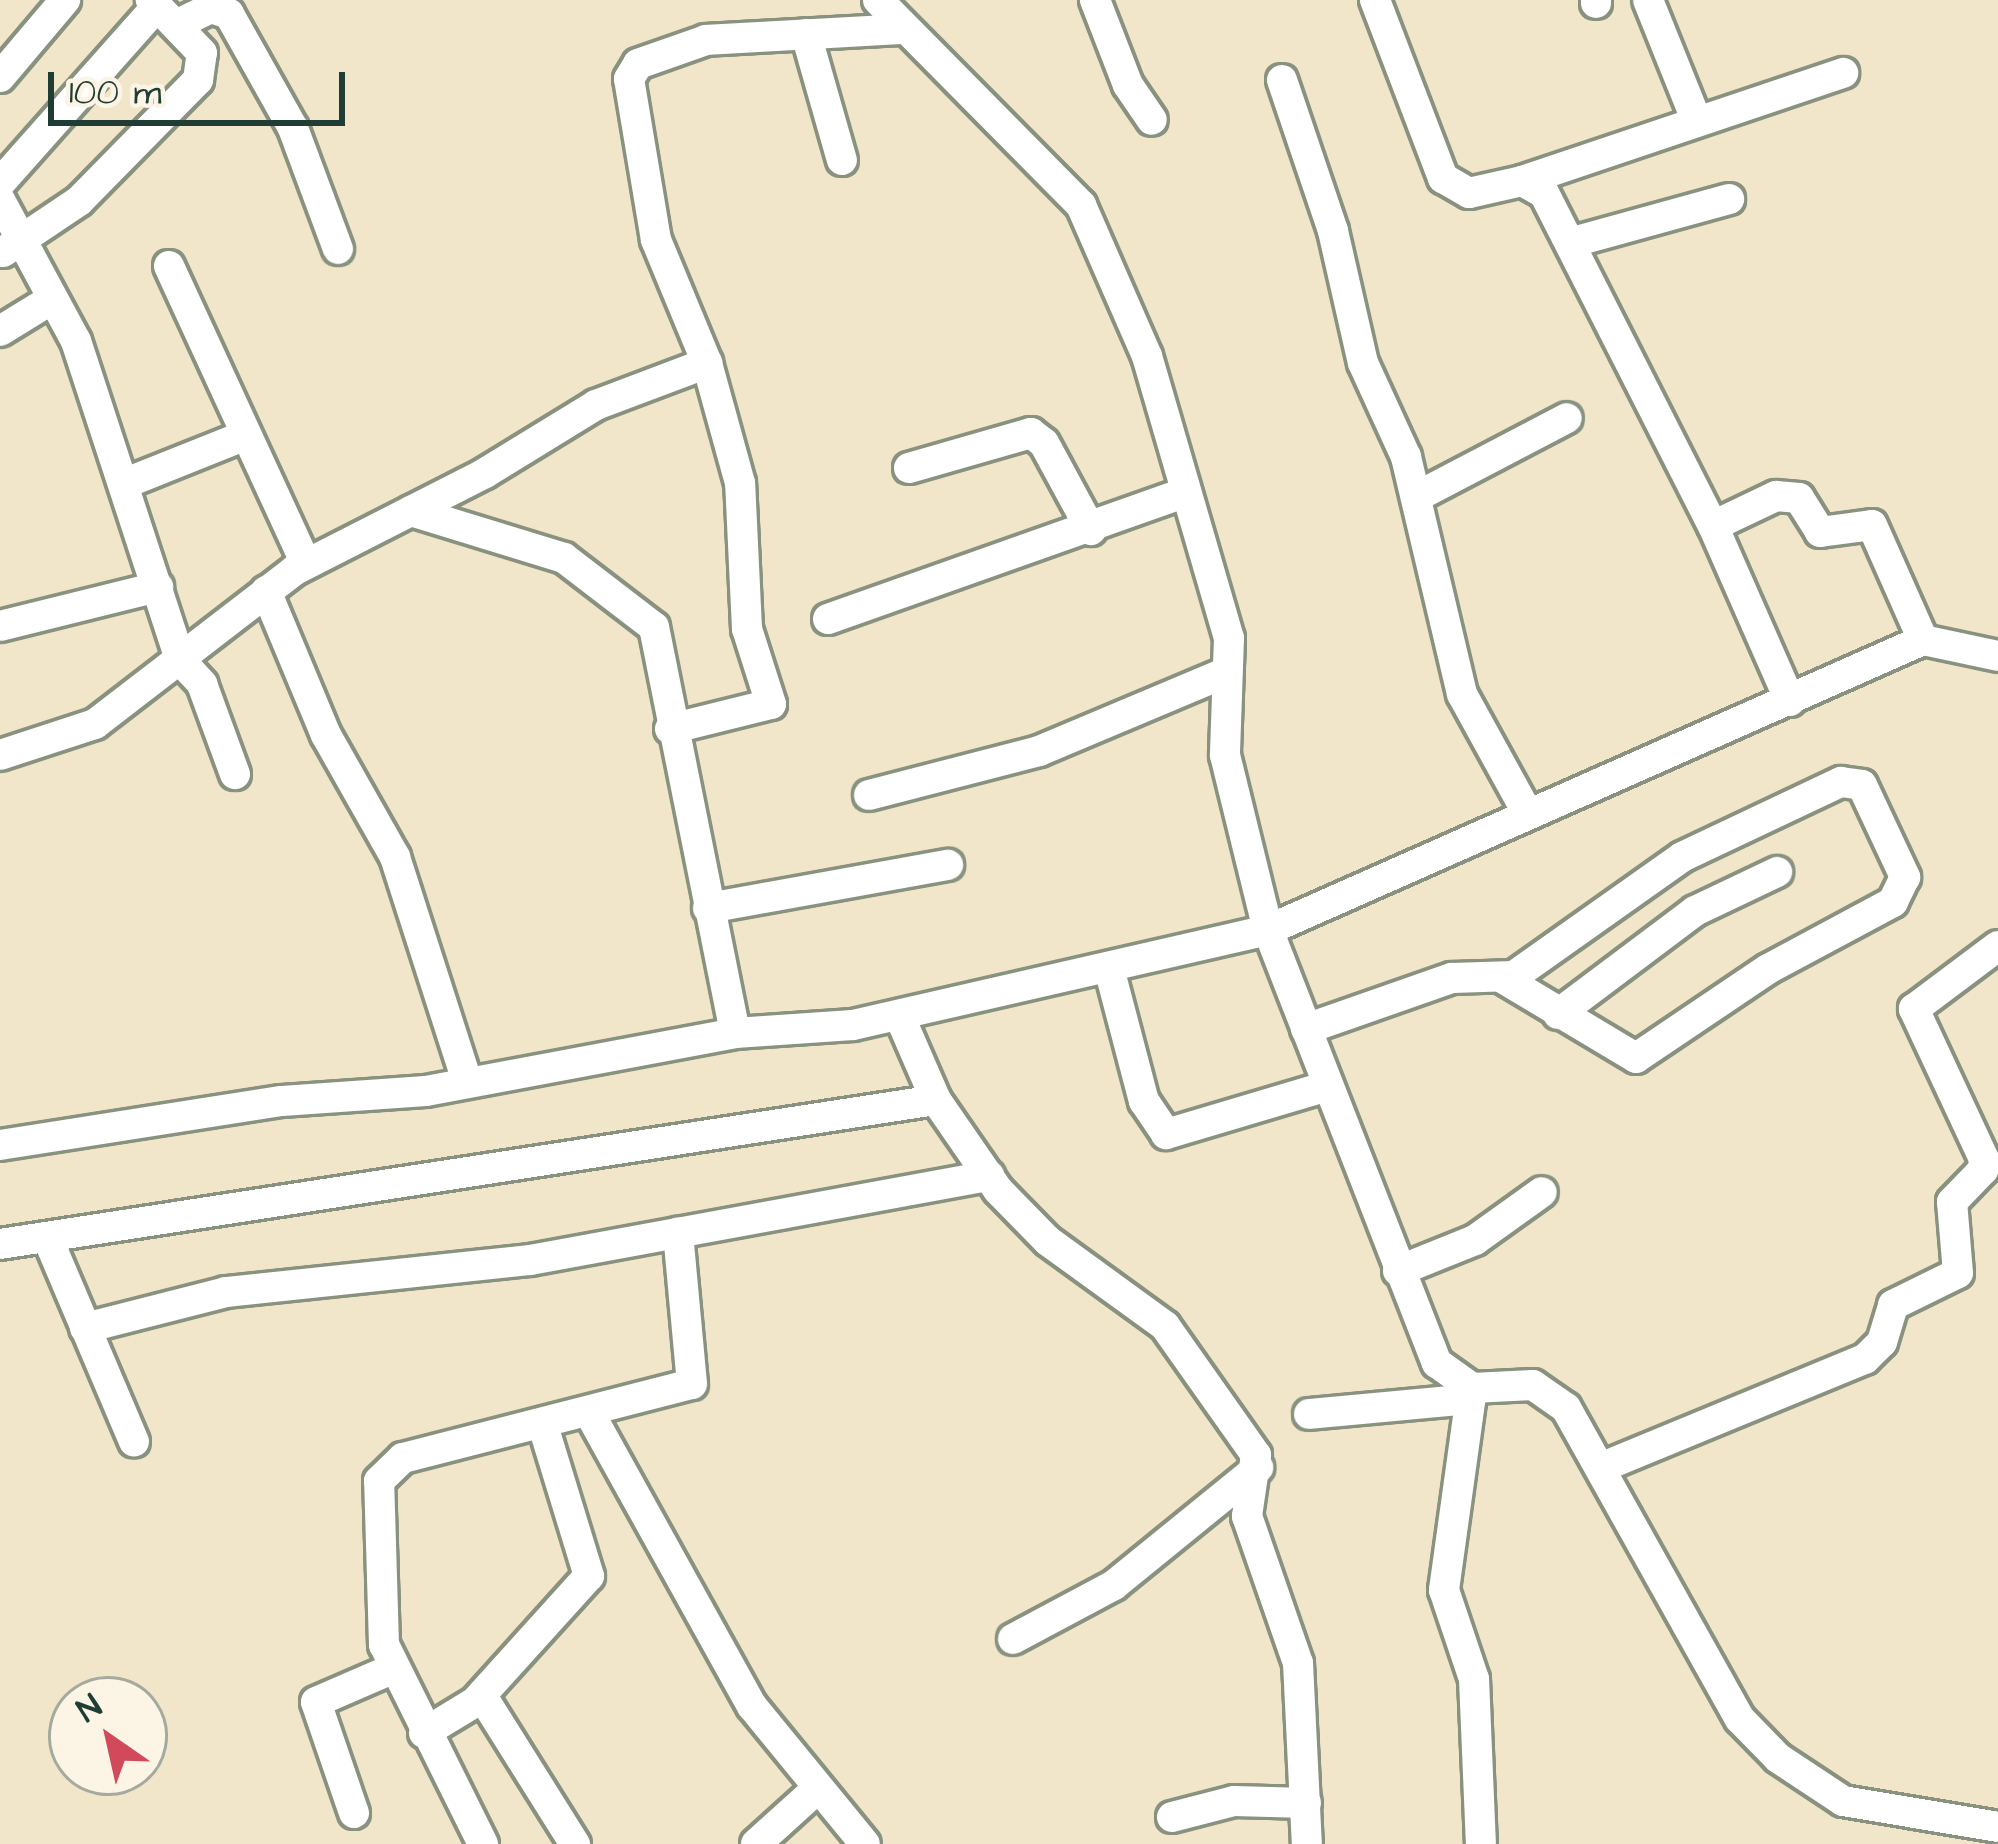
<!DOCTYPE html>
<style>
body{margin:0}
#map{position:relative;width:1998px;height:1844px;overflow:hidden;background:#f2e6ca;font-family:"Architects Daughter",sans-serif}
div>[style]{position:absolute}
.roads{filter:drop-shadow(3px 0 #88927f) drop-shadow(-3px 0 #88927f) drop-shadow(0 3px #88927f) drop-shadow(0 -3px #88927f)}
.minor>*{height:30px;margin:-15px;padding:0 15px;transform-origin:15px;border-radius:15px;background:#fff}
span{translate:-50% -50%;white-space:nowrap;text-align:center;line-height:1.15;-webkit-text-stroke:9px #fcf5e5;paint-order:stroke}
.north{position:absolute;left:48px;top:1676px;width:120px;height:120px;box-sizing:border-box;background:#fcf5e5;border:3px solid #a4ab9e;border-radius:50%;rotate:326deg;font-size:33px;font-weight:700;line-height:48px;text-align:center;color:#1f3d34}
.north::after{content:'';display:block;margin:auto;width:42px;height:54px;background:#d1495b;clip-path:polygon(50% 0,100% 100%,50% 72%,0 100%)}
.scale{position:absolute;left:48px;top:72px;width:297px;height:54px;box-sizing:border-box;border:6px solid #1f3d34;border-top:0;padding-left:15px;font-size:36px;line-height:42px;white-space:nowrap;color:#1f3d34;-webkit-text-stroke:9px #fcf5e5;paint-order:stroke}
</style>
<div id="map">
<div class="roads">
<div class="minor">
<i style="left:878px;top:0;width:289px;rotate:45.3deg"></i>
<i style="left:1081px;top:205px;width:165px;rotate:66.4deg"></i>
<i style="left:1147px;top:356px;width:294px;rotate:73.8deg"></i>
<i style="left:1229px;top:638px;width:117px;rotate:92deg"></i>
<i style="left:1225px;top:755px;width:180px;rotate:76.2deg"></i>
<i style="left:1268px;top:930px;width:465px;rotate:68.7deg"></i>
<i style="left:1437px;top:1363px;width:43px;rotate:35.5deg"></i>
<i style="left:1472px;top:1388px;width:61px;rotate:-2.8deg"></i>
<i style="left:1533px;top:1385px;width:40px;rotate:34.9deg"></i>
<i style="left:1566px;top:1408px;width:356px;rotate:60.8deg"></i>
<i style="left:1740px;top:1719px;width:54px;rotate:45.7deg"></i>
<i style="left:1778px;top:1758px;width:78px;rotate:33.5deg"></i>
<i style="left:1843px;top:1801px;width:157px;rotate:9.5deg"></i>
<i style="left:1095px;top:0;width:91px;rotate:68.8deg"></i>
<i style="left:1128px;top:85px;width:42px;rotate:55.6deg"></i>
<i style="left:1375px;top:0;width:191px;rotate:69.1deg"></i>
<i style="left:1443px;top:178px;width:30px;rotate:30deg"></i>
<i style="left:1469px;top:193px;width:54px;rotate:-12.8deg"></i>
<i style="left:1522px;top:181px;width:25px;rotate:29deg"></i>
<i style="left:1544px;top:193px;width:373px;rotate:63.1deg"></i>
<i style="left:1596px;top:0;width:3px;rotate:90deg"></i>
<i style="left:1648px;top:0;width:131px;rotate:68.1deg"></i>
<i style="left:178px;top:24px;width:37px;rotate:-26deg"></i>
<i style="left:211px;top:8px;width:19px;rotate:18deg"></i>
<i style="left:229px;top:14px;width:131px;rotate:60.7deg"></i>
<i style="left:293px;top:128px;width:129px;rotate:69.6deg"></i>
<i style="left:806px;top:34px;width:131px;rotate:74.1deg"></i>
<i style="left:0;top:77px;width:101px;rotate:-49.8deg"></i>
<i style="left:1282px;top:80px;width:159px;rotate:71.3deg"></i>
<i style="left:1333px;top:231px;width:135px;rotate:77.2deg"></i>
<i style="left:1363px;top:363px;width:103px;rotate:65.4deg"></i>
<i style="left:1406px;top:457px;width:244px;rotate:76.7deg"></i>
<i style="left:1462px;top:694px;width:137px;rotate:61.2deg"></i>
<i style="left:1522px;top:181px;width:339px;rotate:-18.6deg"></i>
<i style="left:0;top:183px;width:237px;rotate:-48.4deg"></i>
<i style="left:0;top:200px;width:160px;rotate:61.7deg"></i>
<i style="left:76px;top:341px;width:336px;rotate:71.9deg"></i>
<i style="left:180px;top:660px;width:33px;rotate:47deg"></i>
<i style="left:202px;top:684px;width:96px;rotate:69.9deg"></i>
<i style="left:1573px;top:242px;width:162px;rotate:-15.4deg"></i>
<i style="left:3px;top:252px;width:92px;rotate:-33.9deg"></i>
<i style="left:79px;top:201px;width:170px;rotate:-45.5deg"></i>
<i style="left:198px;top:80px;width:27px;rotate:-82deg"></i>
<i style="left:202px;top:53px;width:74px;rotate:-133.9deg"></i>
<i style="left:169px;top:266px;width:328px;rotate:65.3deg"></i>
<i style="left:0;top:331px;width:61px;rotate:-31.6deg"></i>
<i style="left:909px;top:468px;width:127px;rotate:-16deg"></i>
<i style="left:1031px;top:433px;width:16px;rotate:38deg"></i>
<i style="left:1044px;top:443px;width:99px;rotate:61.6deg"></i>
<i style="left:126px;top:483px;width:129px;rotate:-21.8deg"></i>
<i style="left:1416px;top:497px;width:170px;rotate:-27.6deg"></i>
<i style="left:411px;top:511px;width:160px;rotate:17.1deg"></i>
<i style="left:564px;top:558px;width:113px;rotate:37.5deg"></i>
<i style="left:654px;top:627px;width:414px;rotate:78.7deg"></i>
<i style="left:266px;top:591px;width:156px;rotate:67.4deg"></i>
<i style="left:326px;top:735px;width:140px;rotate:60.5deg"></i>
<i style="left:395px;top:857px;width:235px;rotate:72.2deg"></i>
<i style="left:828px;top:619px;width:380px;rotate:-19.5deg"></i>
<i style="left:0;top:626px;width:163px;rotate:-13.9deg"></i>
<i style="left:1790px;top:701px;width:191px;rotate:-113.7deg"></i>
<i style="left:1713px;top:526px;width:70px;rotate:-25.5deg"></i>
<i style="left:1776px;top:496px;width:23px;rotate:5deg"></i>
<i style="left:1799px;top:498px;width:40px;rotate:58deg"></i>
<i style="left:1820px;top:532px;width:52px;rotate:-7.7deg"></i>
<i style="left:1872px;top:525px;width:126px;rotate:66.1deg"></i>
<i style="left:670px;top:729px;width:104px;rotate:-13.9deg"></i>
<i style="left:771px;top:704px;width:79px;rotate:-107.7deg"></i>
<i style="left:747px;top:629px;width:146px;rotate:-92.7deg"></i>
<i style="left:740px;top:483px;width:124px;rotate:-105.4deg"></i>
<i style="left:707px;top:363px;width:133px;rotate:-112.5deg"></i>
<i style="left:656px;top:240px;width:163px;rotate:-99.5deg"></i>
<i style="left:629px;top:79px;width:17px;rotate:-59deg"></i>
<i style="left:638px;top:64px;width:72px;rotate:-19.4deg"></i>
<i style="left:706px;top:40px;width:198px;rotate:-3.2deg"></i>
<i style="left:0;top:755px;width:100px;rotate:-18.1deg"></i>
<i style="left:95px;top:724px;width:252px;rotate:-37.6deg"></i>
<i style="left:295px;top:570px;width:213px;rotate:-27deg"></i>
<i style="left:485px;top:473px;width:130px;rotate:-31.5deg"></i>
<i style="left:596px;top:405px;width:119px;rotate:-20.7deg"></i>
<i style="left:869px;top:795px;width:176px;rotate:-14.5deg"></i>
<i style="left:1039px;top:751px;width:204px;rotate:-22.8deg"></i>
<i style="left:708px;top:908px;width:244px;rotate:-10.2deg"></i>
<i style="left:1109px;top:968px;width:138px;rotate:75.3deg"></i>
<i style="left:1144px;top:1101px;width:40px;rotate:56deg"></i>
<i style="left:1166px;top:1134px;width:169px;rotate:-16.5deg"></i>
<i style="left:1558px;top:1014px;width:171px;rotate:-36.9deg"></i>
<i style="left:1695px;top:911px;width:91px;rotate:-25.4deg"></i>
<i style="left:899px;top:1015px;width:93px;rotate:66.5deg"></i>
<i style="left:936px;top:1100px;width:109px;rotate:55.4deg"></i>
<i style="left:998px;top:1190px;width:71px;rotate:45.6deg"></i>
<i style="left:1048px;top:1241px;width:145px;rotate:36deg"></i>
<i style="left:1165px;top:1326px;width:158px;rotate:54.8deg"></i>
<i style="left:1256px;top:1455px;width:62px;rotate:98.4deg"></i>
<i style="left:1247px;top:1516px;width:156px;rotate:70.9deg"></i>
<i style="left:1298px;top:1663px;width:181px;rotate:87.2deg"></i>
<i style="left:1306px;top:1029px;width:155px;rotate:-19.3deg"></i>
<i style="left:1452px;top:978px;width:62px;rotate:-1.8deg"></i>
<i style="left:1514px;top:976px;width:206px;rotate:-35.3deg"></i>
<i style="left:1682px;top:857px;width:176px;rotate:-25.3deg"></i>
<i style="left:1841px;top:782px;width:21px;rotate:8deg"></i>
<i style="left:1862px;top:785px;width:102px;rotate:64.9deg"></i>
<i style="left:1905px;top:877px;width:28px;rotate:116deg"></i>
<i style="left:1893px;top:902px;width:142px;rotate:151.8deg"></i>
<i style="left:1768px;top:969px;width:159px;rotate:146deg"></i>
<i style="left:1636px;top:1058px;width:154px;rotate:-149.1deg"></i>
<i style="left:0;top:1145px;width:285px;rotate:-8.9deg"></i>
<i style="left:282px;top:1101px;width:144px;rotate:-4deg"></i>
<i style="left:426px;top:1091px;width:314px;rotate:-10.6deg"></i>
<i style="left:735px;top:1033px;width:118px;rotate:-3.9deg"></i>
<i style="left:853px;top:1025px;width:426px;rotate:-12.9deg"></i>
<i style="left:1268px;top:930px;width:716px;rotate:-23.88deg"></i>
<i style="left:1923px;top:640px;width:77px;rotate:12deg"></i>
<i style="left:48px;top:1239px;width:220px;rotate:67deg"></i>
<i style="left:0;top:1244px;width:947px;rotate:-8.75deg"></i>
<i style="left:1398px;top:1271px;width:83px;rotate:-21.9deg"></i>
<i style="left:1475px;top:1240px;width:82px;rotate:-35.6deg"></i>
<i style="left:85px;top:1328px;width:146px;rotate:-14.3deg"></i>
<i style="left:226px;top:1292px;width:306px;rotate:-6deg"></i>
<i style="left:530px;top:1260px;width:467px;rotate:-10.4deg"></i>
<i style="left:1472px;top:1388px;width:204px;rotate:97.9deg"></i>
<i style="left:1444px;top:1590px;width:94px;rotate:71.4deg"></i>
<i style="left:1474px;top:1679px;width:165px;rotate:87.6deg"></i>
<i style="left:590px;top:1414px;width:334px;rotate:61deg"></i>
<i style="left:752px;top:1706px;width:178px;rotate:50.7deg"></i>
<i style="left:1309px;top:1414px;width:162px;rotate:-5.3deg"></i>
<i style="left:1600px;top:1468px;width:287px;rotate:-22.4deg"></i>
<i style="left:1865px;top:1359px;width:24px;rotate:-45deg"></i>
<i style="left:1882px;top:1342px;width:39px;rotate:-73deg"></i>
<i style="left:1893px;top:1305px;width:72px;rotate:-26.2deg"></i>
<i style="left:1958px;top:1273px;width:71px;rotate:-94.8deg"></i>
<i style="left:1952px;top:1202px;width:45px;rotate:-45.9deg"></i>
<i style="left:1983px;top:1170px;width:11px;rotate:-85deg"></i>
<i style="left:1984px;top:1159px;width:166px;rotate:-115deg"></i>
<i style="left:1914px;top:1009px;width:105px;rotate:-36.9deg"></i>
<i style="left:1013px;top:1639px;width:115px;rotate:-28.1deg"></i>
<i style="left:1114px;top:1585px;width:186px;rotate:-39.1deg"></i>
<i style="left:482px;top:1696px;width:175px;rotate:57.9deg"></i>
<i style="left:424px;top:1733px;width:60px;rotate:-31.3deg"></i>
<i style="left:475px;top:1702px;width:170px;rotate:-47.9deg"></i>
<i style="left:589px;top:1576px;width:157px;rotate:-107deg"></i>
<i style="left:354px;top:1813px;width:117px;rotate:-108.9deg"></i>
<i style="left:316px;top:1702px;width:83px;rotate:-23.5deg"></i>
<i style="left:1172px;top:1817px;width:64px;rotate:-14.5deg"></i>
<i style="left:1234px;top:1801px;width:72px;rotate:1.6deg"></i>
<i style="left:483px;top:1844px;width:222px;rotate:-116.4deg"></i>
<i style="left:384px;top:1645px;width:164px;rotate:-91.7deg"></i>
<i style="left:379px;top:1481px;width:33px;rotate:-44deg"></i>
<i style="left:403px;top:1458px;width:298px;rotate:-14.4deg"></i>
<i style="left:692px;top:1384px;width:152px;rotate:-95.3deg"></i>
<i style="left:756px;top:1844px;width:84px;rotate:-42.1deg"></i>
</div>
</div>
<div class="north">N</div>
<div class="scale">100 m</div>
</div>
